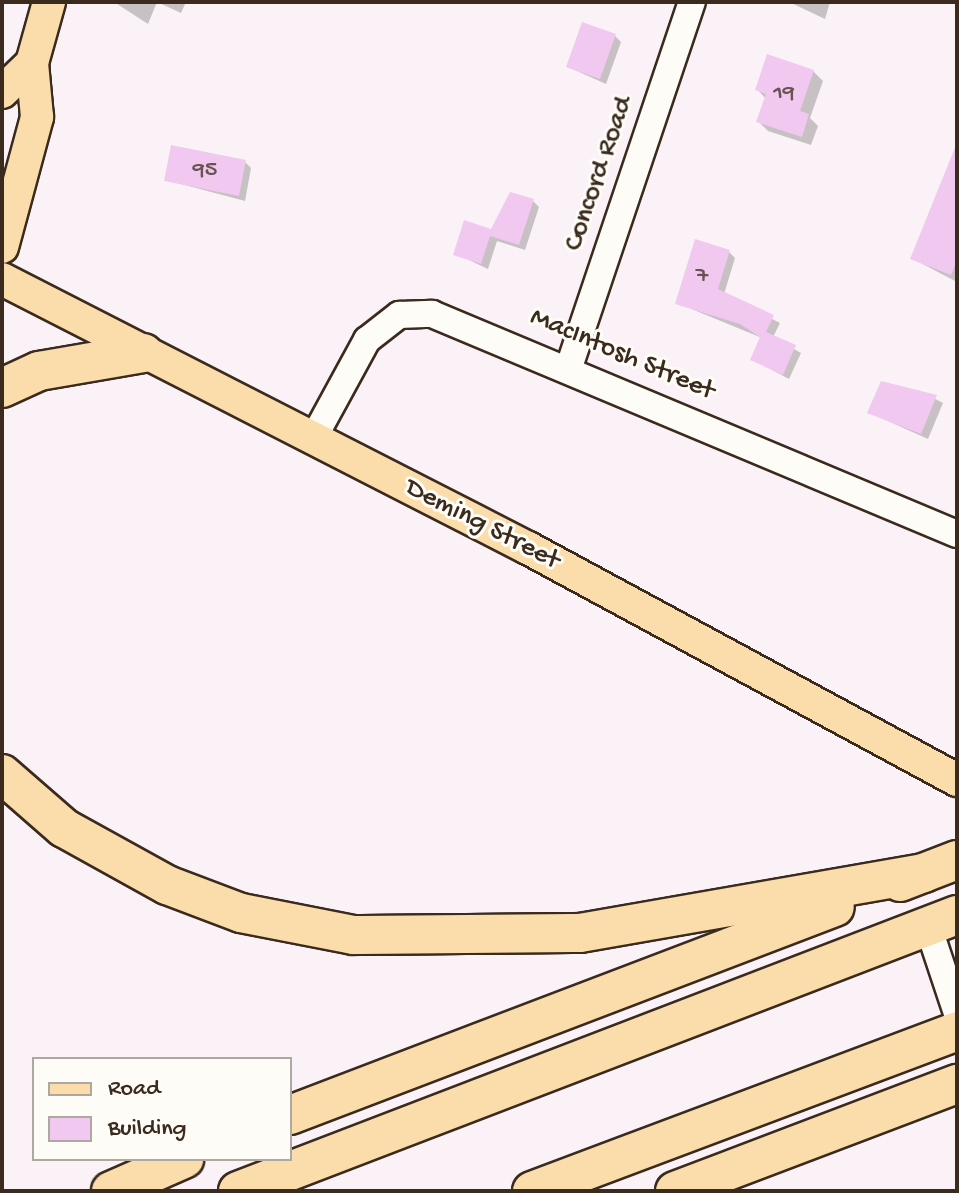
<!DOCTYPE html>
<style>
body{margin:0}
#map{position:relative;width:959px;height:1193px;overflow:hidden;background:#faf2f6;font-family:"Gochi Hand",sans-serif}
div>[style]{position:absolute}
.shadow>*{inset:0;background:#0003}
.building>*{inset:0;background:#f0c8f0}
.roads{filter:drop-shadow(2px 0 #3b2a1e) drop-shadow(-2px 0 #3b2a1e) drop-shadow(0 2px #3b2a1e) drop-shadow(0 -2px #3b2a1e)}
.minor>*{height:26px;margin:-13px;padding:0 13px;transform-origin:13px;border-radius:13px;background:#fdfcf7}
.major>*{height:32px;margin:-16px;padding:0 16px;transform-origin:16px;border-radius:16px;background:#faddab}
.highway>*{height:38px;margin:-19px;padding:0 19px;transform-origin:19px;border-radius:19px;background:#faddab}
span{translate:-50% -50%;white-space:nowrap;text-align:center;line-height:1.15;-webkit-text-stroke:6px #fdfcf7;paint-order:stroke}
.number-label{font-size:24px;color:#685252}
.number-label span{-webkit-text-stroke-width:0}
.street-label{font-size:28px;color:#3b2a1e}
.frame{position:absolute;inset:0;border:4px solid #3b2a1e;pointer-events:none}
.legend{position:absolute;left:32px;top:1057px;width:260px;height:104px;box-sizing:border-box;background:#fdfcf7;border:2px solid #afa8a0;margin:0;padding:10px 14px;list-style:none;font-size:24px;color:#3b2a1e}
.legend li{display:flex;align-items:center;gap:16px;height:40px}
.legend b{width:40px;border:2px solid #afa8a0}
</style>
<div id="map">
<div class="shadow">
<i style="clip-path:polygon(114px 2px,186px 2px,181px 13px,157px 2px,148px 24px)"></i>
<i style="clip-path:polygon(789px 2px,830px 2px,825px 19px)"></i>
<i style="clip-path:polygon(615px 36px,621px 42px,606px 84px,568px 67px)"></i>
<i style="clip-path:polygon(813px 71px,823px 81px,810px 118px,818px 126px,811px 145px,768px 131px,758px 121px,766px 99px,757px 89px)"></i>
<i style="clip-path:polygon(245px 162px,251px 168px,245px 201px,166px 180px)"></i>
<i style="clip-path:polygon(946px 175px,957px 180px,957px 282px,913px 259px)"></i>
<i style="clip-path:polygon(533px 201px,539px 207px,525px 250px,497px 241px,488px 269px,456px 254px)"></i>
<i style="clip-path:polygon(729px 252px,735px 258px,724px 294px,780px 323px,773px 337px,801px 353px,789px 379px,752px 359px,762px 338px,677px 303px)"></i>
<i style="clip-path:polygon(918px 390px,943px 403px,928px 439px,870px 413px)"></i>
</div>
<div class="building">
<i style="clip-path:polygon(582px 22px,616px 34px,600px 79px,566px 67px)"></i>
<i style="clip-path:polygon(767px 54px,814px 70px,800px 111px,809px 114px,802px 137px,756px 122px,766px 94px,755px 90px)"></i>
<i style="clip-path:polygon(171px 145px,246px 160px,239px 196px,164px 181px)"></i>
<i style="clip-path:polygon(956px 145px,957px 260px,951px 275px,910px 259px)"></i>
<i style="clip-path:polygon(510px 192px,534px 199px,519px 245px,490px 236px,481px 264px,453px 255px,464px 220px,491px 229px)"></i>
<i style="clip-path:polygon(695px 239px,730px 250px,718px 289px,774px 315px,766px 332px,796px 345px,783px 375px,750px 360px,760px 337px,740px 324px,675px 304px)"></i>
<i style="clip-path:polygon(881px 381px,937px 395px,921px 434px,867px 413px)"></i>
</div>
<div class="roads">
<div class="minor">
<i style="left:569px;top:367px;width:385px;rotate:-71.4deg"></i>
<i style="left:313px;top:439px;width:113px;rotate:-61.4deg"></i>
<i style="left:367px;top:340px;width:41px;rotate:-38deg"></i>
<i style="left:399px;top:315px;width:33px;rotate:-2deg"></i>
<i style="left:432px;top:314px;width:569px;rotate:22.74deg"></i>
<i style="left:928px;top:926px;width:92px;rotate:71.6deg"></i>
</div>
<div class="major">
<i style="left:2px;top:92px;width:42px;rotate:-44deg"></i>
<i style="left:2px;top:247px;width:135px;rotate:-74.9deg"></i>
<i style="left:37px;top:117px;width:54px;rotate:-95.3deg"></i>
<i style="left:32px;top:63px;width:63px;rotate:-74.4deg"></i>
<i style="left:2px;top:279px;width:591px;rotate:27.09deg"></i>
<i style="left:528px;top:548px;width:488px;rotate:28.4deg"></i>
</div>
<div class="highway">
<i style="left:2px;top:388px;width:41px;rotate:-24.7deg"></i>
<i style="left:39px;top:371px;width:106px;rotate:-9.8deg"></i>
<i style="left:2px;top:774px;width:82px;rotate:41.1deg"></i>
<i style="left:64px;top:828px;width:118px;rotate:29deg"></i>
<i style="left:167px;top:885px;width:79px;rotate:20.7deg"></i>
<i style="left:241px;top:913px;width:114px;rotate:11.1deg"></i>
<i style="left:353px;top:935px;width:227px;rotate:-0.5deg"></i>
<i style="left:580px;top:933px;width:349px;rotate:-9.9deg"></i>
<i style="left:900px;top:882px;width:61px;rotate:-21.1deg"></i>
<i style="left:290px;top:1115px;width:583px;rotate:-20.89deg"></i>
<i style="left:111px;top:1191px;width:80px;rotate:-23.7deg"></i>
<i style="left:238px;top:1191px;width:770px;rotate:-21deg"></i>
<i style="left:532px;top:1191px;width:454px;rotate:-20.6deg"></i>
<i style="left:675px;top:1191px;width:302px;rotate:-20.8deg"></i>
</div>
</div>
<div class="number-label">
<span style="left:784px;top:94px">19</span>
<span style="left:205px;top:171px">95</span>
<span style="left:702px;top:277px">7</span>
</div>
<div class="street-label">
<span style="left:600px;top:174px;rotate:-71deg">Concord Road</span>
<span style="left:622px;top:355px;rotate:23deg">MacIntosh Street</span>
<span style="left:482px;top:525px;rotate:27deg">Deming Street</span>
</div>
<div class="frame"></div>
<ul class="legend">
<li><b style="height:10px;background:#faddab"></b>Road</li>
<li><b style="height:22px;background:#f0c8f0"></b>Building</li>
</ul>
</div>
